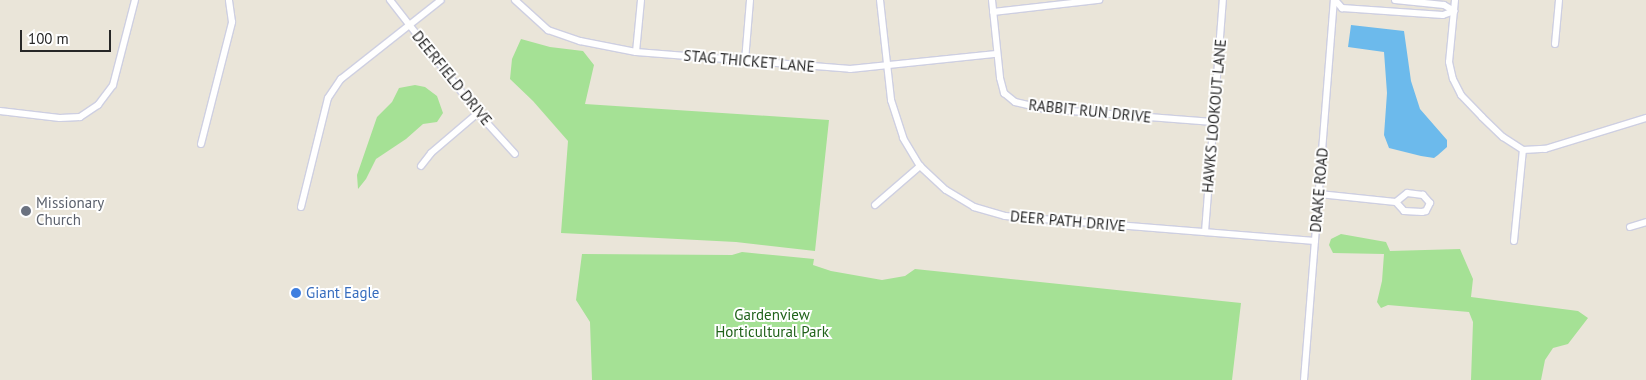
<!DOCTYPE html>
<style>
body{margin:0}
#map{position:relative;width:1646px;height:380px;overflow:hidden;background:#eae5d9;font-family:"PT Sans",sans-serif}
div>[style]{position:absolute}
.green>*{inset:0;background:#a5e195}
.water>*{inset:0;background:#6cbaec}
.roads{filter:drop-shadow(1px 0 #cecfe1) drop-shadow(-1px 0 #cecfe1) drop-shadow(0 1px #cecfe1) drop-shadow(0 -1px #cecfe1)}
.minor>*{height:6px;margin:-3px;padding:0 3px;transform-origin:3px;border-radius:3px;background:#fff}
.dots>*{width:14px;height:14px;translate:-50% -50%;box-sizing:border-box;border:2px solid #fff;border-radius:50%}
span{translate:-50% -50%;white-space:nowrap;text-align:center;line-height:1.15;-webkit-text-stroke:4px #fff;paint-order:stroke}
.street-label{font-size:15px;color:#272727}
.worship-label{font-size:15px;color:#5b616d}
.left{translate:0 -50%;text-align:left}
.shop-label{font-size:15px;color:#366cbe}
.park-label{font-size:15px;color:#20621a}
.scale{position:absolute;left:20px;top:30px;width:91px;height:22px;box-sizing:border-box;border:2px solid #272727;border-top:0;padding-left:6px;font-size:15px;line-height:18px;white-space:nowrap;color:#272727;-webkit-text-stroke:4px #fff;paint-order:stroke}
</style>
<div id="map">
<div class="green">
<i style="clip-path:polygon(521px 39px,550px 47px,583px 51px,594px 65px,585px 104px,829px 120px,815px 251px,736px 242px,561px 233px,568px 141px,533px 101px,510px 79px,512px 59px)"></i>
<i style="clip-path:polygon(415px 85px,425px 87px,437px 96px,443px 113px,437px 122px,423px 124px,406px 139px,376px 159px,366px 179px,358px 189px,357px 175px,377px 117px,392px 102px,399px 88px)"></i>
<i style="clip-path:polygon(1341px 234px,1386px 242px,1390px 251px,1460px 249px,1473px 279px,1471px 297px,1578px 311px,1588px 318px,1568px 344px,1553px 348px,1545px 360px,1541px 380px,1471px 380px,1473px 322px,1469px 312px,1388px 305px,1381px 308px,1377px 302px,1382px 281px,1384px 254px,1333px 253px,1329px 245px,1331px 239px)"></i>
<i style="clip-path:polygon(742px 252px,814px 259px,813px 265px,831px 271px,882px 280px,905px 276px,915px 269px,1241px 303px,1232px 380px,592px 380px,590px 322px,576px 300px,582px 254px,732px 255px)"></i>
</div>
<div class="water">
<i style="clip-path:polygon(1351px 25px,1404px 31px,1411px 81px,1420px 109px,1447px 140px,1447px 147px,1438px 155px,1434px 158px,1421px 156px,1389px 148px,1384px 135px,1387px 93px,1384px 52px,1348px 47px)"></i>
</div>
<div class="roads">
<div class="minor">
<i style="left:390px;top:0;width:143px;rotate:52.1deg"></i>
<i style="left:478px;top:113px;width:55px;rotate:47.9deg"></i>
<i style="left:515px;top:0;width:45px;rotate:42.3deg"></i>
<i style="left:548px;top:30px;width:34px;rotate:19deg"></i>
<i style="left:580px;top:41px;width:57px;rotate:11.1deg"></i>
<i style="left:636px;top:52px;width:215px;rotate:4.5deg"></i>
<i style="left:850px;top:69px;width:147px;rotate:-5.9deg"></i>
<i style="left:880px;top:0;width:101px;rotate:83.7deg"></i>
<i style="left:891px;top:100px;width:40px;rotate:72deg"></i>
<i style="left:903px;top:138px;width:33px;rotate:59deg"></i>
<i style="left:920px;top:166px;width:35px;rotate:43deg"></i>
<i style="left:946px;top:190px;width:33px;rotate:31deg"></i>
<i style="left:974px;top:207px;width:32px;rotate:16deg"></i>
<i style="left:1005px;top:216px;width:311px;rotate:4.6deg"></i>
<i style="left:992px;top:0;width:78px;rotate:84.1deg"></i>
<i style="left:1000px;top:78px;width:16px;rotate:75deg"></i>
<i style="left:1004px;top:93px;width:14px;rotate:39deg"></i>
<i style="left:1015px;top:102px;width:31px;rotate:13deg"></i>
<i style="left:1045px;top:109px;width:169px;rotate:4.4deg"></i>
<i style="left:1335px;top:0;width:11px;rotate:49deg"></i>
<i style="left:1342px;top:8px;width:101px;rotate:4deg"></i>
<i style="left:1443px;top:15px;width:12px;rotate:-20deg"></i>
<i style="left:1395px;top:0;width:49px;rotate:5.8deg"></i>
<i style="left:1444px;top:5px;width:12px;rotate:31deg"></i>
<i style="left:1455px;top:0;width:62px;rotate:95.5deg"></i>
<i style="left:1449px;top:62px;width:17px;rotate:77deg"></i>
<i style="left:1453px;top:79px;width:18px;rotate:63deg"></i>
<i style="left:1461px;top:95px;width:30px;rotate:46deg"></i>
<i style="left:1482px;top:117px;width:29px;rotate:44deg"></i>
<i style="left:1503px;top:137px;width:24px;rotate:33deg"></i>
<i style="left:1523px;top:150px;width:22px;rotate:-3deg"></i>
<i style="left:1545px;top:149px;width:106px;rotate:-17.1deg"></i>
<i style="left:993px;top:12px;width:107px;rotate:-6.5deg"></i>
<i style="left:1555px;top:44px;width:44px;rotate:-84.8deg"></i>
<i style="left:636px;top:52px;width:52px;rotate:-84.5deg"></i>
<i style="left:745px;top:61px;width:61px;rotate:-85.3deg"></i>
<i style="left:0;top:111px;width:60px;rotate:6.7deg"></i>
<i style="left:60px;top:118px;width:20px;rotate:-3deg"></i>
<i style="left:80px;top:117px;width:22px;rotate:-34deg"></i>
<i style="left:98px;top:105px;width:25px;rotate:-53deg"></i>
<i style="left:113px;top:85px;width:88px;rotate:-75.5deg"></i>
<i style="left:201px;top:144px;width:126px;rotate:-75.7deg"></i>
<i style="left:232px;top:22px;width:22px;rotate:-98deg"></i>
<i style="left:421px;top:166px;width:16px;rotate:-52deg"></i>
<i style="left:431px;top:153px;width:62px;rotate:-40.4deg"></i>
<i style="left:1319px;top:194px;width:77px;rotate:5.9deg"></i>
<i style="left:1396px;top:202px;width:12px;rotate:48deg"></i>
<i style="left:1404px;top:211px;width:18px;rotate:3deg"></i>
<i style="left:1422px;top:212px;width:4px;rotate:-14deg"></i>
<i style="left:1426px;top:211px;width:9px;rotate:-63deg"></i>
<i style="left:1430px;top:203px;width:11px;rotate:-131deg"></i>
<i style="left:1423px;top:195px;width:16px;rotate:-173deg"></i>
<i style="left:1407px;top:193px;width:14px;rotate:141deg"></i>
<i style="left:875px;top:205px;width:60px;rotate:-40.9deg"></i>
<i style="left:301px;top:207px;width:112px;rotate:-76.1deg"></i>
<i style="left:328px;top:98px;width:23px;rotate:-56deg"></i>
<i style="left:341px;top:79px;width:127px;rotate:-38.3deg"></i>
<i style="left:1630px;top:227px;width:17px;rotate:-17deg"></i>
<i style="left:1205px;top:232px;width:233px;rotate:-85.6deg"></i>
<i style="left:1514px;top:241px;width:91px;rotate:-84.4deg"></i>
<i style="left:1304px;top:380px;width:381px;rotate:-85.5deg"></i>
</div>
</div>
<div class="dots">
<i style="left:26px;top:211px;background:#6b7280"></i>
<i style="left:296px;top:293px;background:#3f7fe0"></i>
</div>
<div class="street-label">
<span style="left:749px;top:61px;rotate:5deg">STAG THICKET LANE</span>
<span style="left:452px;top:78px;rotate:51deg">DEERFIELD DRIVE</span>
<span style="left:1090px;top:111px;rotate:6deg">RABBIT RUN DRIVE</span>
<span style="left:1214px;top:116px;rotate:-85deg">HAWKS LOOKOUT LANE</span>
<span style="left:1319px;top:190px;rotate:-85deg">DRAKE ROAD</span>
<span style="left:1068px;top:221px;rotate:5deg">DEER PATH DRIVE</span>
</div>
<div class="worship-label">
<span class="left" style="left:36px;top:211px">Missionary<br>Church</span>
</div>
<div class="shop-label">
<span class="left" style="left:306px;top:293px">Giant Eagle</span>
</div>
<div class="park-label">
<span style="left:772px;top:323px">Gardenview<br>Horticultural Park</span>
</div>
<div class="scale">100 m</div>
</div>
